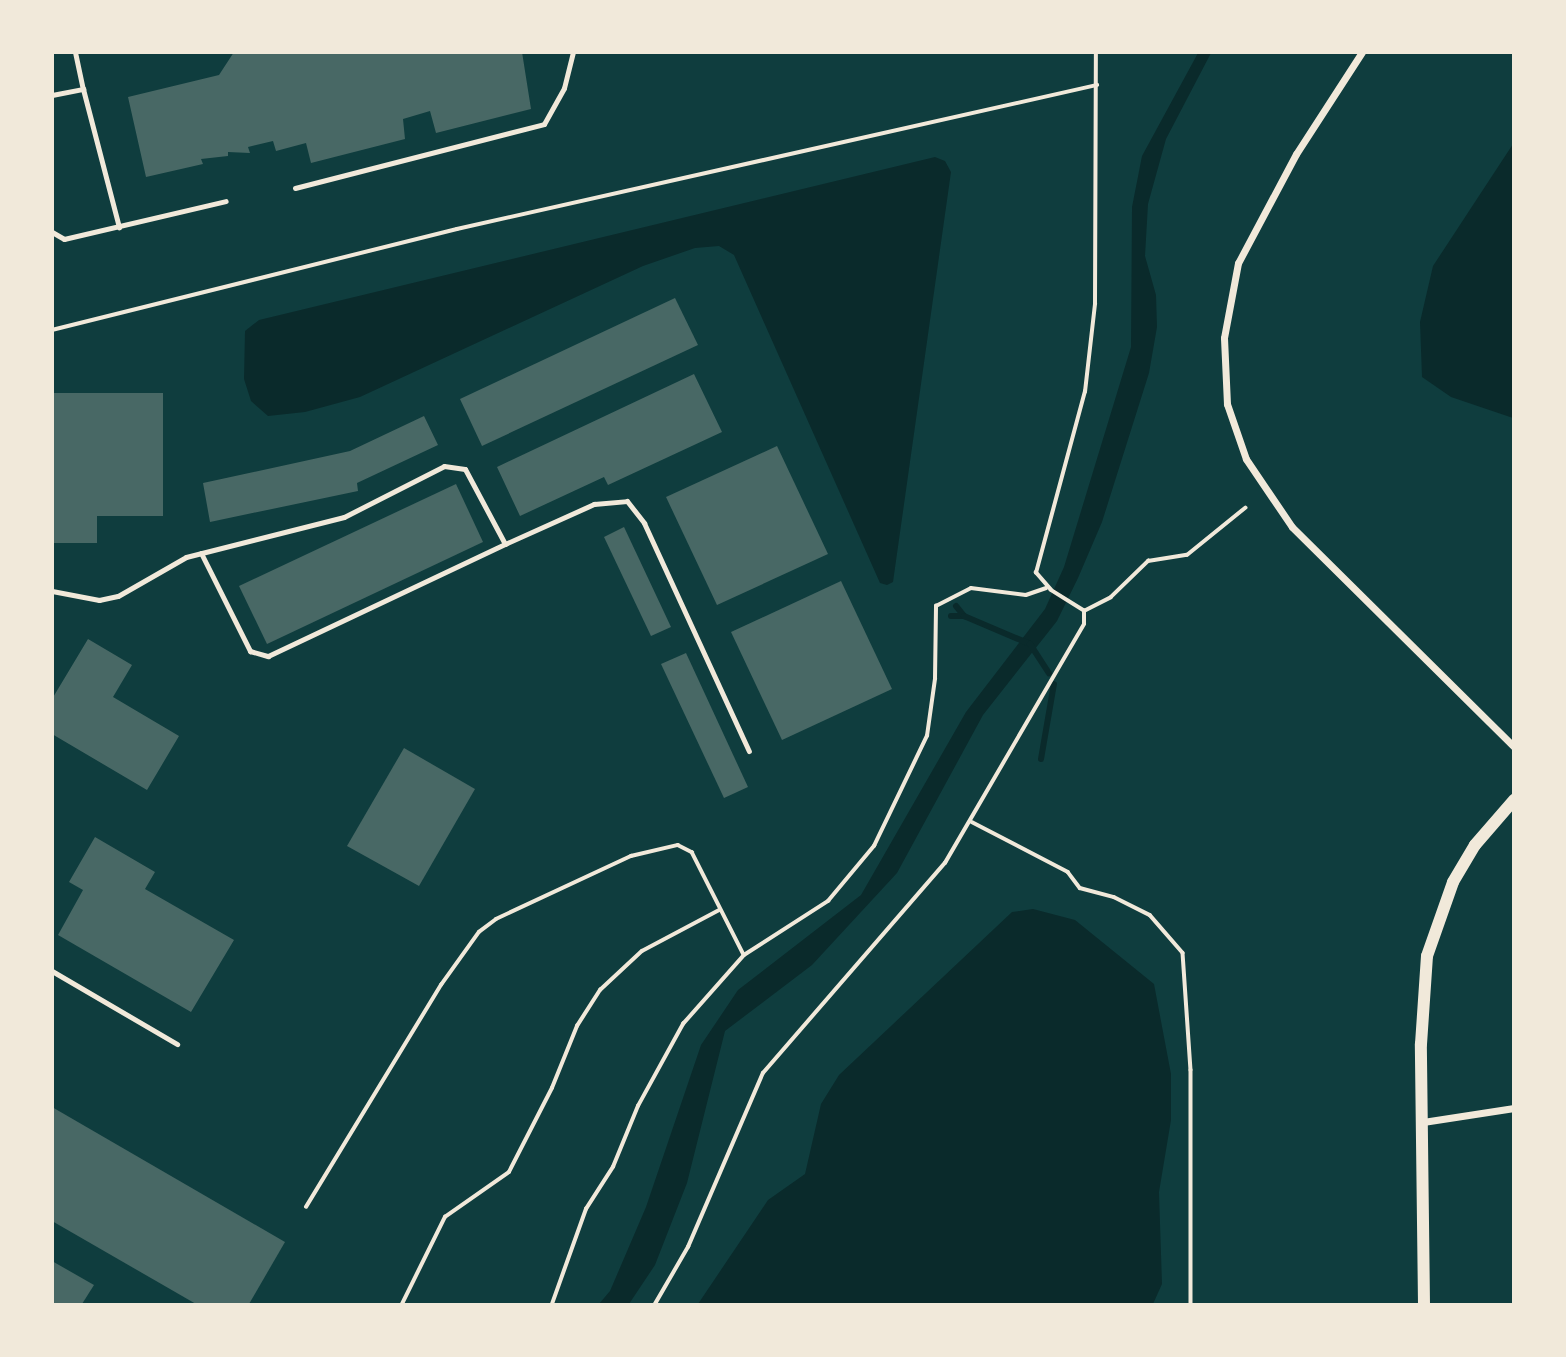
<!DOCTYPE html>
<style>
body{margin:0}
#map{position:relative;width:1566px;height:1357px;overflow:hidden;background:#0f3d3e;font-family:"Space Grotesk",sans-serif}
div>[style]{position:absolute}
.water>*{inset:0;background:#0a2a2b}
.stream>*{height:6px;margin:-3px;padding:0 3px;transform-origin:3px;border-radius:3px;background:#0a2a2b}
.building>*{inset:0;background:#486865}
.path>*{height:3.5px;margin:-1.75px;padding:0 1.75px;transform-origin:1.75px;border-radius:1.75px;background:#f1e9da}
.service>*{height:5px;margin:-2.5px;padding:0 2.5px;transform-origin:2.5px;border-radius:2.5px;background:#f1e9da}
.minor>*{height:7px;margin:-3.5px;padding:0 3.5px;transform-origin:3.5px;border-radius:3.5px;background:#f1e9da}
.tertiary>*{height:12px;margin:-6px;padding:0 6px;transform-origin:6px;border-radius:6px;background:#f1e9da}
span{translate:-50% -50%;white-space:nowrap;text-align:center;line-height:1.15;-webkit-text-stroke:7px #f1e9da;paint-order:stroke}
.frame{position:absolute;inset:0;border:54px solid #f1e9da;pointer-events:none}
</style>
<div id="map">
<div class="water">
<i style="clip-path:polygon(1198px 53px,1211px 53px,1166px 139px,1148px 204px,1145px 256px,1156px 295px,1157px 327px,1149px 373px,1102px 522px,1078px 578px,1057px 621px,983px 715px,897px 873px,812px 965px,725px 1031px,687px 1183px,655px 1265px,629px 1304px,599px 1304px,610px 1291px,646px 1207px,701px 1045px,738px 990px,861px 895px,966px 712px,1045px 609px,1064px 567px,1131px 347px,1132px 207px,1142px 156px)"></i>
<i style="clip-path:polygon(1513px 144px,1513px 418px,1451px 397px,1422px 377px,1420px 322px,1433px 266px)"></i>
<i style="clip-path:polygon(935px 157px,945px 161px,951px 172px,893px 582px,887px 585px,880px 583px,734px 255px,719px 246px,695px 248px,643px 266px,360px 397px,305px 412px,268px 416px,251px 401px,244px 379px,245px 331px,259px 320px)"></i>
<i style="clip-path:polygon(1033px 909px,1075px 920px,1154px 984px,1171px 1074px,1171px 1120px,1159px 1192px,1162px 1284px,1153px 1304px,698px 1304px,768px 1200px,805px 1174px,821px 1104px,839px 1075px,1012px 912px)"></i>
</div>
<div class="stream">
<i style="left:956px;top:606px;width:13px;rotate:51deg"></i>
<i style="left:951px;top:616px;width:13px"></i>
<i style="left:964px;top:616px;width:72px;rotate:23deg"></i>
<i style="left:1030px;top:644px;width:35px;rotate:57deg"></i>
<i style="left:1041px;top:759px;width:76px;rotate:-80.2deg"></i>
</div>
<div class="building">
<i style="clip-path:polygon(234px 52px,522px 52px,531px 109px,436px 133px,430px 111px,403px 119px,405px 139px,311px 163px,306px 143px,276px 151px,273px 141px,248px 147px,250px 153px,228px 152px,228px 156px,201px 159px,203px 164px,146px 177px,128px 97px,219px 75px)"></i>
<i style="clip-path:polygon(675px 298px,698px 345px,482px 446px,460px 399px)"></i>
<i style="clip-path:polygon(694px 374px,722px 432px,608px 485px,604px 477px,520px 516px,497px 467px)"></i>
<i style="clip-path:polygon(52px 393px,163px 393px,163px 516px,97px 516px,97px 543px,52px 543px)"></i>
<i style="clip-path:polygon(424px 416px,438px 445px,357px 483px,358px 491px,210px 522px,203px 483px,350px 451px)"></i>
<i style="clip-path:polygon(777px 446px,828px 554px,717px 605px,666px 497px)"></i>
<i style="clip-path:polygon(456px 484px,483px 542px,267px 644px,239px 586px)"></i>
<i style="clip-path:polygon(624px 527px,671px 627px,651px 636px,604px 537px)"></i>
<i style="clip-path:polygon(841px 581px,892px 689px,782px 740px,731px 632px)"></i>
<i style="clip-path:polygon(88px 639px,132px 665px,113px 697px,179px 736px,147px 790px,52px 734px,52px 699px)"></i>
<i style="clip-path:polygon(686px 653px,748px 787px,724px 798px,661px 664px)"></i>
<i style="clip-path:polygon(404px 748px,475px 789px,419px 886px,347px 846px)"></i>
<i style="clip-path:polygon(95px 837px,155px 872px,145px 889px,234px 940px,191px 1012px,58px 935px,83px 890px,69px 882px)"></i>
<i style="clip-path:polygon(52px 1107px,285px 1242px,249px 1304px,196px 1304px,52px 1221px)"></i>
<i style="clip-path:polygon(52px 1261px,94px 1285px,82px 1304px,52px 1304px)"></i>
</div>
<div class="path">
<i style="left:52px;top:330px;width:417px;rotate:-14deg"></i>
<i style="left:457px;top:229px;width:656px;rotate:-12.68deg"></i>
<i style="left:1084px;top:611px;width:30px;rotate:-27deg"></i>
<i style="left:1111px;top:597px;width:52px;rotate:-44.2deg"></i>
<i style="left:1148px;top:561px;width:39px;rotate:-9deg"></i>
<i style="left:1187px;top:555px;width:75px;rotate:-39deg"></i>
<i style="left:972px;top:822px;width:108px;rotate:27.5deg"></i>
<i style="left:1068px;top:872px;width:20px;rotate:53deg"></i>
<i style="left:1080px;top:888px;width:35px;rotate:15deg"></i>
<i style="left:1114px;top:897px;width:40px;rotate:26.6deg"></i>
<i style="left:1150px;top:915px;width:50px;rotate:49deg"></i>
<i style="left:1183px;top:953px;width:117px;rotate:86.1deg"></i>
<i style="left:1191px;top:1070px;width:234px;rotate:90deg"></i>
<i style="left:306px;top:1207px;width:260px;rotate:-58.7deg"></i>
<i style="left:441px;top:985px;width:65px;rotate:-54.4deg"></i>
<i style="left:479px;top:932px;width:21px;rotate:-37deg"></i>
<i style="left:496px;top:919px;width:149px;rotate:-25deg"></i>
<i style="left:631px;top:856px;width:48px;rotate:-13.2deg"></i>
<i style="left:678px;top:845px;width:16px;rotate:27deg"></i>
<i style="left:692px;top:852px;width:115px;rotate:63.2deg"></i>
<i style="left:402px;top:1304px;width:97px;rotate:-63.7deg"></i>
<i style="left:445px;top:1217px;width:78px;rotate:-35.1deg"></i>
<i style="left:509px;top:1172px;width:94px;rotate:-62.9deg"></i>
<i style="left:552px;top:1088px;width:67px;rotate:-68deg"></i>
<i style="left:577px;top:1026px;width:43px;rotate:-57.4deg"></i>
<i style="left:600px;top:990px;width:57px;rotate:-42.9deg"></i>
<i style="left:642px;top:951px;width:87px;rotate:-28deg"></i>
<i style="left:552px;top:1304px;width:101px;rotate:-70.3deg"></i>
<i style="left:586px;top:1209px;width:50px;rotate:-57.3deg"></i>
<i style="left:613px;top:1167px;width:66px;rotate:-67.7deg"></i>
<i style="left:638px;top:1106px;width:94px;rotate:-61.2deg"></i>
<i style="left:683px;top:1024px;width:92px;rotate:-48.5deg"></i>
<i style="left:744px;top:955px;width:100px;rotate:-32.7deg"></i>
<i style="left:828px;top:901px;width:72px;rotate:-50.1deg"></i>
<i style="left:874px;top:846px;width:122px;rotate:-64.3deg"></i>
<i style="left:927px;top:736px;width:58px;rotate:-82deg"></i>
<i style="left:935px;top:679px;width:73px;rotate:-89.2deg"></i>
<i style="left:936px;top:606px;width:39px;rotate:-27deg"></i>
<i style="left:971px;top:588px;width:55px;rotate:7.3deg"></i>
<i style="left:1026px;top:595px;width:21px;rotate:-19deg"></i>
<i style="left:655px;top:1304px;width:66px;rotate:-59.9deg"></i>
<i style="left:688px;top:1247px;width:189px;rotate:-66.7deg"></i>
<i style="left:763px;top:1073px;width:278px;rotate:-49.1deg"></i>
<i style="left:945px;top:863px;width:276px;rotate:-59.8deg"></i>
<i style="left:1084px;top:624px;width:13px;rotate:-90deg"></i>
<i style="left:1084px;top:611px;width:39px;rotate:-148deg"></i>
<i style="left:1051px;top:590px;width:23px;rotate:-131deg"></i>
<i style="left:1036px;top:573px;width:188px;rotate:-74.9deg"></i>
<i style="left:1085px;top:392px;width:89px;rotate:-83.5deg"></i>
<i style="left:1095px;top:304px;width:252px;rotate:-89.8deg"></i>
</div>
<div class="service">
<i style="left:75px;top:52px;width:38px;rotate:78deg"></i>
<i style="left:52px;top:95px;width:32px;rotate:-11deg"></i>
<i style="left:83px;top:89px;width:143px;rotate:75.4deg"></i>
<i style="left:295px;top:188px;width:257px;rotate:-14.4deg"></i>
<i style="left:544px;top:124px;width:41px;rotate:-60.9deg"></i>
<i style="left:564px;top:88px;width:37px;rotate:-76deg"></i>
<i style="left:52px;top:232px;width:14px;rotate:30deg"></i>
<i style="left:64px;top:239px;width:166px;rotate:-13.2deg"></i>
<i style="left:201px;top:553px;width:110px;rotate:63.4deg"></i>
<i style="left:250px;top:651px;width:19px;rotate:16deg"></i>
<i style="left:268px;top:656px;width:262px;rotate:-25.3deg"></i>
<i style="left:52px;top:591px;width:48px;rotate:10.8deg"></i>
<i style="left:99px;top:600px;width:19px;rotate:-12deg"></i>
<i style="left:118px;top:596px;width:78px;rotate:-29.8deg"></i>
<i style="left:186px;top:557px;width:163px;rotate:-14.2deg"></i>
<i style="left:344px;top:517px;width:112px;rotate:-27deg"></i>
<i style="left:444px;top:466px;width:21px;rotate:8deg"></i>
<i style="left:465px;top:469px;width:85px;rotate:61.9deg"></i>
<i style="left:505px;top:544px;width:98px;rotate:-24.2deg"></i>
<i style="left:594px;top:504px;width:33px;rotate:-5deg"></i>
<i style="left:627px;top:501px;width:28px;rotate:52deg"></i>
<i style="left:644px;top:523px;width:251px;rotate:65.3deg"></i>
<i style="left:52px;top:971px;width:145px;rotate:30.3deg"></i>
</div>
<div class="minor">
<i style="left:1362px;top:52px;width:121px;rotate:122.9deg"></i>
<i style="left:1296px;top:154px;width:123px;rotate:118deg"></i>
<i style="left:1238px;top:263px;width:76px;rotate:100.6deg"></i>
<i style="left:1224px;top:338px;width:66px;rotate:87.4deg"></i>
<i style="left:1227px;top:404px;width:58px;rotate:70.9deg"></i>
<i style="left:1246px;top:459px;width:82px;rotate:55.9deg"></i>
<i style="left:1292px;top:527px;width:313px;rotate:44.7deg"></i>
<i style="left:1423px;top:1122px;width:92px;rotate:-8.7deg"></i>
</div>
<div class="tertiary">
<i style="left:1424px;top:1304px;width:260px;rotate:-90.7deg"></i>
<i style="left:1421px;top:1044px;width:88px;rotate:-86.1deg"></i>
<i style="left:1427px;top:956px;width:78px;rotate:-70.6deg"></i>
<i style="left:1453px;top:882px;width:43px;rotate:-59.3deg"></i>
<i style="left:1475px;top:845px;width:60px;rotate:-49.1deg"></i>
</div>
<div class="frame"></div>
</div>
